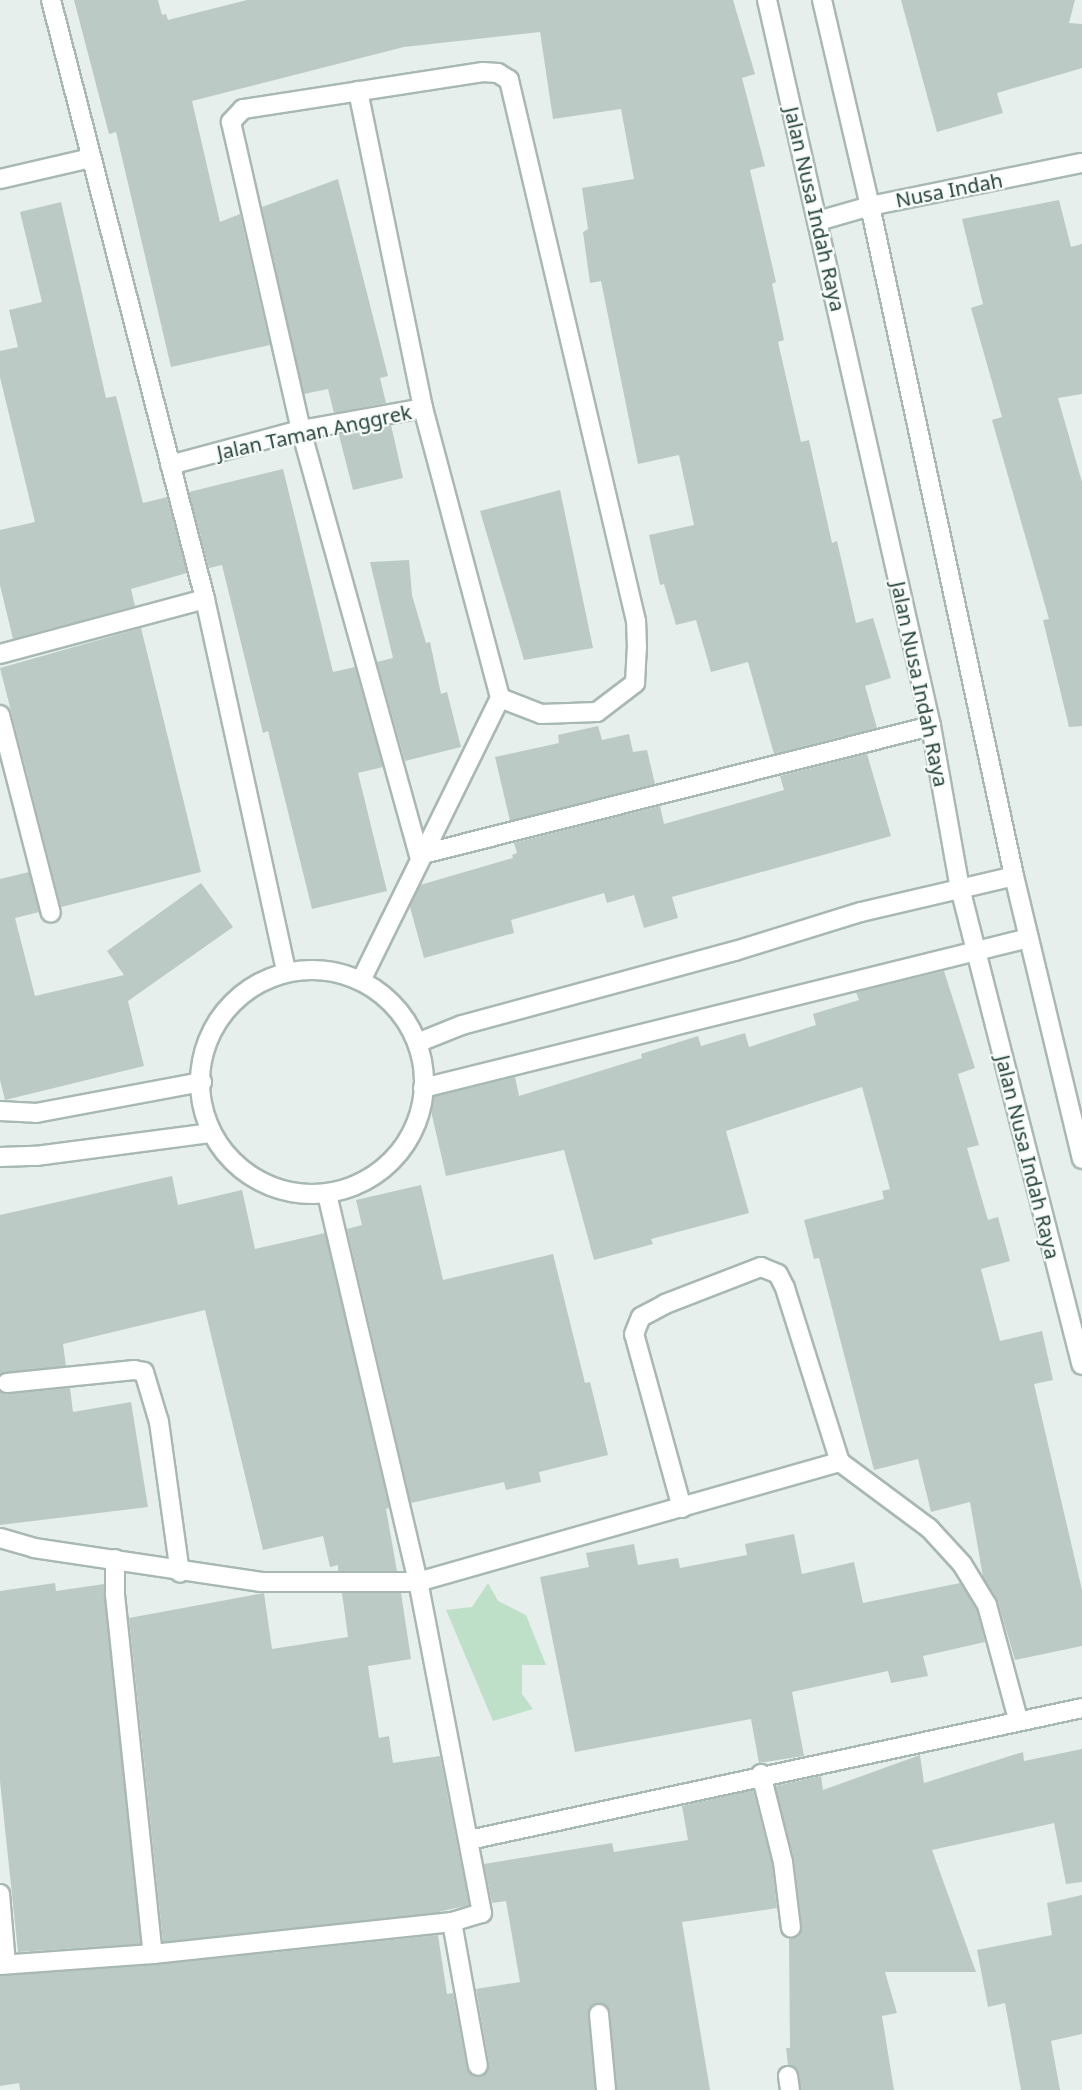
<!DOCTYPE html>
<style>
body{margin:0}
#map{position:relative;width:1082px;height:2090px;overflow:hidden;background:#e6efeb;font-family:"Noto Sans",sans-serif}
div>[style]{position:absolute}
.green>*{inset:0;background:#bfe0c8}
.building>*{inset:0;background:#bbcac4}
.roads{filter:drop-shadow(2px 0 #a8b8b2) drop-shadow(-2px 0 #a8b8b2) drop-shadow(0 2px #a8b8b2) drop-shadow(0 -2px #a8b8b2)}
.minor>*{height:18px;margin:-9px;padding:0 9px;transform-origin:9px;border-radius:9px;background:#fff}
.minor>.ring{margin:-9px;padding:0;box-sizing:content-box;background:none;border:18px solid #fff;border-radius:50%}
span{translate:-50% -50%;white-space:nowrap;text-align:center;line-height:1.15;-webkit-text-stroke:4.5px #f7fbf9;paint-order:stroke}
.street-label{font-size:20px;color:#24423a}
</style>
<div id="map">
<div class="green">
<i style="clip-path:polygon(488px 1583px,498px 1601px,526px 1615px,546px 1665px,522px 1665px,522px 1694px,533px 1709px,493px 1721px,446px 1610px,472px 1607px)"></i>
</div>
<div class="building">
<i style="clip-path:polygon(74px 0,158px 0,162px 15px,166px 14px,168px 20px,247px 0,733px 0,755px 74px,742px 78px,765px 166px,750px 170px,776px 282px,772px 284px,784px 340px,778px 342px,801px 442px,809px 440px,832px 543px,837px 541px,856px 623px,873px 618px,891px 678px,865px 686px,877px 728px,774px 754px,748px 662px,711px 672px,696px 620px,676px 625px,664px 584px,660px 585px,649px 535px,694px 525px,679px 455px,638px 464px,601px 281px,590px 283px,583px 232px,588px 229px,582px 188px,634px 179px,621px 109px,553px 119px,540px 32px,404px 47px,192px 101px,220px 222px,240px 214px,270px 345px,171px 367px,116px 132px,109px 134px)"></i>
<i style="clip-path:polygon(901px 0,1075px 0,1069px 23px,1082px 24px,1082px 68px,997px 93px,1003px 113px,937px 132px)"></i>
<i style="clip-path:polygon(338px 179px,388px 376px,380px 378px,386px 403px,334px 413px,328px 389px,304px 394px,262px 207px)"></i>
<i style="clip-path:polygon(1059px 200px,1071px 247px,1082px 244px,1082px 394px,1058px 398px,1082px 482px,1082px 726px,1069px 727px,1043px 620px,1049px 619px,992px 420px,1002px 417px,971px 308px,983px 304px,962px 219px)"></i>
<i style="clip-path:polygon(61px 202px,106px 398px,116px 396px,143px 503px,167px 497px,187px 573px,131px 589px,135px 606px,13px 639px,0 585px,0 530px,35px 522px,0 377px,0 351px,18px 347px,9px 310px,42px 302px,20px 212px)"></i>
<i style="clip-path:polygon(391px 425px,403px 478px,353px 490px,339px 435px)"></i>
<i style="clip-path:polygon(283px 469px,333px 672px,355px 667px,383px 767px,358px 773px,387px 891px,312px 909px,268px 731px,263px 733px,222px 565px,209px 568px,189px 492px)"></i>
<i style="clip-path:polygon(560px 490px,593px 648px,524px 660px,480px 511px)"></i>
<i style="clip-path:polygon(409px 560px,412px 595px,426px 643px,430px 642px,441px 694px,447px 692px,461px 747px,405px 761px,377px 662px,393px 658px,370px 562px)"></i>
<i style="clip-path:polygon(141px 628px,201px 872px,61px 907px,0 668px)"></i>
<i style="clip-path:polygon(598px 726px,602px 740px,629px 734px,633px 752px,647px 750px,655px 784px,510px 821px,495px 757px,559px 743px,558px 735px)"></i>
<i style="clip-path:polygon(867px 754px,891px 836px,672px 897px,678px 918px,644px 928px,634px 895px,607px 903px,604px 893px,511px 920px,514px 933px,424px 958px,410px 907px,420px 885px,513px 858px,512px 855px,517px 853px,514px 843px,660px 806px,664px 824px,784px 790px,780px 776px)"></i>
<i style="clip-path:polygon(29px 872px,39px 912px,15px 918px,35px 996px,124px 975px,107px 951px,201px 883px,233px 927px,128px 1001px,144px 1066px,5px 1100px,0 1080px,0 879px)"></i>
<i style="clip-path:polygon(944px 971px,975px 1068px,958px 1074px,979px 1145px,967px 1148px,988px 1220px,998px 1217px,1010px 1261px,981px 1269px,1000px 1341px,1042px 1331px,1053px 1380px,1034px 1384px,1082px 1590px,1082px 1646px,1015px 1660px,998px 1602px,983px 1577px,970px 1502px,931px 1512px,918px 1459px,874px 1470px,819px 1258px,814px 1259px,804px 1220px,884px 1199px,882px 1191px,890px 1189px,862px 1087px,726px 1131px,749px 1213px,651px 1239px,653px 1244px,594px 1260px,564px 1150px,446px 1176px,428px 1098px,515px 1077px,519px 1096px,642px 1058px,641px 1054px,698px 1036px,701px 1046px,745px 1033px,749px 1047px,816px 1025px,813px 1014px,859px 1000px,856px 992px)"></i>
<i style="clip-path:polygon(172px 1176px,178px 1205px,242px 1190px,255px 1249px,325px 1233px,389px 1508px,386px 1509px,397px 1571px,338px 1571px,338px 1565px,330px 1567px,323px 1536px,263px 1550px,205px 1310px,63px 1344px,66px 1366px,0 1374px,0 1215px)"></i>
<i style="clip-path:polygon(421px 1185px,443px 1280px,553px 1254px,585px 1383px,590px 1382px,608px 1455px,539px 1472px,541px 1482px,506px 1490px,504px 1482px,411px 1503px,347px 1229px,362px 1225px,356px 1200px)"></i>
<i style="clip-path:polygon(70px 1388px,73px 1412px,131px 1402px,148px 1507px,0 1525px,0 1391px,8px 1394px)"></i>
<i style="clip-path:polygon(794px 1534px,802px 1574px,854px 1562px,863px 1603px,960px 1583px,977px 1610px,985px 1642px,923px 1656px,928px 1676px,891px 1683px,888px 1671px,792px 1692px,804px 1756px,759px 1763px,751px 1719px,575px 1752px,540px 1577px,589px 1567px,586px 1553px,634px 1544px,638px 1565px,678px 1558px,680px 1568px,747px 1555px,745px 1544px)"></i>
<i style="clip-path:polygon(55px 1583px,56px 1591px,104px 1584px,141px 1944px,18px 1952px,0 1781px,0 1591px)"></i>
<i style="clip-path:polygon(264px 1593px,272px 1649px,348px 1637px,342px 1593px,401px 1593px,411px 1659px,368px 1666px,379px 1738px,389px 1736px,393px 1763px,440px 1756px,469px 1905px,434px 1913px,163px 1942px,129px 1618px)"></i>
<i style="clip-path:polygon(1082px 1749px,1082px 1882px,1066px 1884px,1054px 1823px,932px 1850px,976px 1972px,885px 1972px,897px 2013px,882px 2016px,894px 2090px,801px 2090px,799px 2074px,788px 2065px,786px 2048px,790px 2048px,789px 1939px,798px 1937px,802px 1927px,794px 1859px,775px 1786px,821px 1776px,823px 1790px,920px 1755px,924px 1783px,1023px 1752px,1024px 1761px)"></i>
<i style="clip-path:polygon(753px 1790px,772px 1864px,777px 1908px,682px 1922px,710px 2090px,617px 2090px,610px 2012px,599px 2003px,592px 2005px,588px 2015px,595px 2090px,20px 2090px,19px 2083px,0 2086px,0 1976px,154px 1965px,438px 1935px,447px 1994px,453px 1993px,467px 2068px,474px 2076px,481px 2077px,489px 2064px,476px 1989px,520px 1982px,506px 1901px,492px 1903px,484px 1864px,612px 1843px,614px 1852px,688px 1840px,682px 1806px)"></i>
<i style="clip-path:polygon(1082px 1895px,1082px 2034px,1051px 2041px,1060px 2090px,1021px 2090px,1005px 2003px,988px 2007px,977px 1950px,1052px 1935px,1047px 1903px)"></i>
</div>
<div class="roads">
<div class="minor">
<i style="left:51px;top:0;width:618px;rotate:75.58deg"></i>
<i style="left:205px;top:599px;width:381px;rotate:77.7deg"></i>
<i style="left:767px;top:0;width:744px;rotate:77.27deg"></i>
<i style="left:931px;top:726px;width:165px;rotate:79.9deg"></i>
<i style="left:960px;top:888px;width:492px;rotate:75.7deg"></i>
<i style="left:822px;top:0;width:212px;rotate:76.9deg"></i>
<i style="left:870px;top:206px;width:685px;rotate:77.87deg"></i>
<i style="left:1014px;top:876px;width:291px;rotate:76.5deg"></i>
<i style="left:358px;top:91px;width:324px;rotate:78.4deg"></i>
<i style="left:423px;top:408px;width:300px;rotate:75.1deg"></i>
<i style="left:500px;top:698px;width:314px;rotate:116.2deg"></i>
<i style="left:0;top:179px;width:93px;rotate:-13deg"></i>
<i style="left:818px;top:221px;width:54px;rotate:-16.1deg"></i>
<i style="left:870px;top:206px;width:216px;rotate:-11.5deg"></i>
<i style="left:170px;top:465px;width:136px;rotate:-15deg"></i>
<i style="left:301px;top:430px;width:124px;rotate:-10.2deg"></i>
<i style="left:0;top:654px;width:212px;rotate:-15deg"></i>
<i style="left:500px;top:698px;width:44px;rotate:21.3deg"></i>
<i style="left:541px;top:714px;width:56px;rotate:-2deg"></i>
<i style="left:597px;top:712px;width:48px;rotate:-37.3deg"></i>
<i style="left:635px;top:683px;width:35px;rotate:-87deg"></i>
<i style="left:637px;top:648px;width:27px;rotate:-92deg"></i>
<i style="left:636px;top:621px;width:556px;rotate:-103.21deg"></i>
<i style="left:509px;top:80px;width:13px;rotate:-148deg"></i>
<i style="left:498px;top:73px;width:15px;rotate:-176deg"></i>
<i style="left:483px;top:72px;width:243px;rotate:171.2deg"></i>
<i style="left:243px;top:109px;width:18px;rotate:133deg"></i>
<i style="left:231px;top:122px;width:316px;rotate:77.2deg"></i>
<i style="left:301px;top:430px;width:441px;rotate:74.5deg"></i>
<i style="left:419px;top:855px;width:528px;rotate:-14.14deg"></i>
<i style="left:0;top:715px;width:204px;rotate:75.6deg"></i>
<i class="ring" style="left:200px;top:970px;width:206px;height:206px"></i>
<i style="left:417px;top:1043px;width:48px;rotate:-21.8deg"></i>
<i style="left:462px;top:1025px;width:283px;rotate:-15.2deg"></i>
<i style="left:735px;top:951px;width:132px;rotate:-17.2deg"></i>
<i style="left:861px;top:912px;width:157px;rotate:-13.2deg"></i>
<i style="left:423px;top:1088px;width:624px;rotate:-13.9deg"></i>
<i style="left:0;top:1111px;width:36px;rotate:3deg"></i>
<i style="left:36px;top:1113px;width:169px;rotate:-10.6deg"></i>
<i style="left:0;top:1157px;width:36px;rotate:-2deg"></i>
<i style="left:36px;top:1156px;width:177px;rotate:-7.5deg"></i>
<i style="left:7px;top:1383px;width:128px;rotate:-5.8deg"></i>
<i style="left:134px;top:1370px;width:10px;rotate:11deg"></i>
<i style="left:144px;top:1372px;width:52px;rotate:73.3deg"></i>
<i style="left:159px;top:1422px;width:152px;rotate:82.1deg"></i>
<i style="left:682px;top:1508px;width:180px;rotate:-105.4deg"></i>
<i style="left:634px;top:1334px;width:18px;rotate:-68deg"></i>
<i style="left:641px;top:1317px;width:27px;rotate:-28deg"></i>
<i style="left:665px;top:1304px;width:103px;rotate:-21.1deg"></i>
<i style="left:761px;top:1267px;width:18px;rotate:22deg"></i>
<i style="left:778px;top:1274px;width:16px;rotate:63deg"></i>
<i style="left:785px;top:1288px;width:182px;rotate:72.5deg"></i>
<i style="left:840px;top:1462px;width:111px;rotate:36.6deg"></i>
<i style="left:929px;top:1528px;width:49px;rotate:47.5deg"></i>
<i style="left:962px;top:1564px;width:48px;rotate:58.6deg"></i>
<i style="left:987px;top:1605px;width:118px;rotate:74.8deg"></i>
<i style="left:0;top:1538px;width:35px;rotate:16deg"></i>
<i style="left:34px;top:1548px;width:230px;rotate:8.5deg"></i>
<i style="left:261px;top:1582px;width:157px"></i>
<i style="left:418px;top:1582px;width:439px;rotate:-15.9deg"></i>
<i style="left:115px;top:1559px;width:36px;rotate:90deg"></i>
<i style="left:115px;top:1595px;width:361px;rotate:84deg"></i>
<i style="left:761px;top:1774px;width:91px;rotate:76deg"></i>
<i style="left:783px;top:1862px;width:66px;rotate:83.1deg"></i>
<i style="left:469px;top:1840px;width:627px;rotate:-12.15deg"></i>
<i style="left:0;top:1894px;width:70px;rotate:85.1deg"></i>
<i style="left:452px;top:1922px;width:146px;rotate:79.8deg"></i>
<i style="left:0;top:1965px;width:153px;rotate:-4.1deg"></i>
<i style="left:153px;top:1954px;width:301px;rotate:-6.1deg"></i>
<i style="left:452px;top:1922px;width:31px;rotate:-17deg"></i>
<i style="left:482px;top:1913px;width:337px;rotate:-100.9deg"></i>
<i style="left:418px;top:1582px;width:399px;rotate:-103.2deg"></i>
<i style="left:599px;top:2014px;width:76px;rotate:84.7deg"></i>
<i style="left:788px;top:2076px;width:14px;rotate:82deg"></i>
</div>
</div>
<div class="street-label">
<span style="left:949px;top:190px;rotate:-11deg">Nusa Indah</span>
<span style="left:815px;top:209px;rotate:77deg">Jalan Nusa Indah Raya</span>
<span style="left:314px;top:432px;rotate:-12deg">Jalan Taman Anggrek</span>
<span style="left:920px;top:684px;rotate:78deg">Jalan Nusa Indah Raya</span>
<span style="left:1028px;top:1157px;rotate:76deg">Jalan Nusa Indah Raya</span>
</div>
</div>
